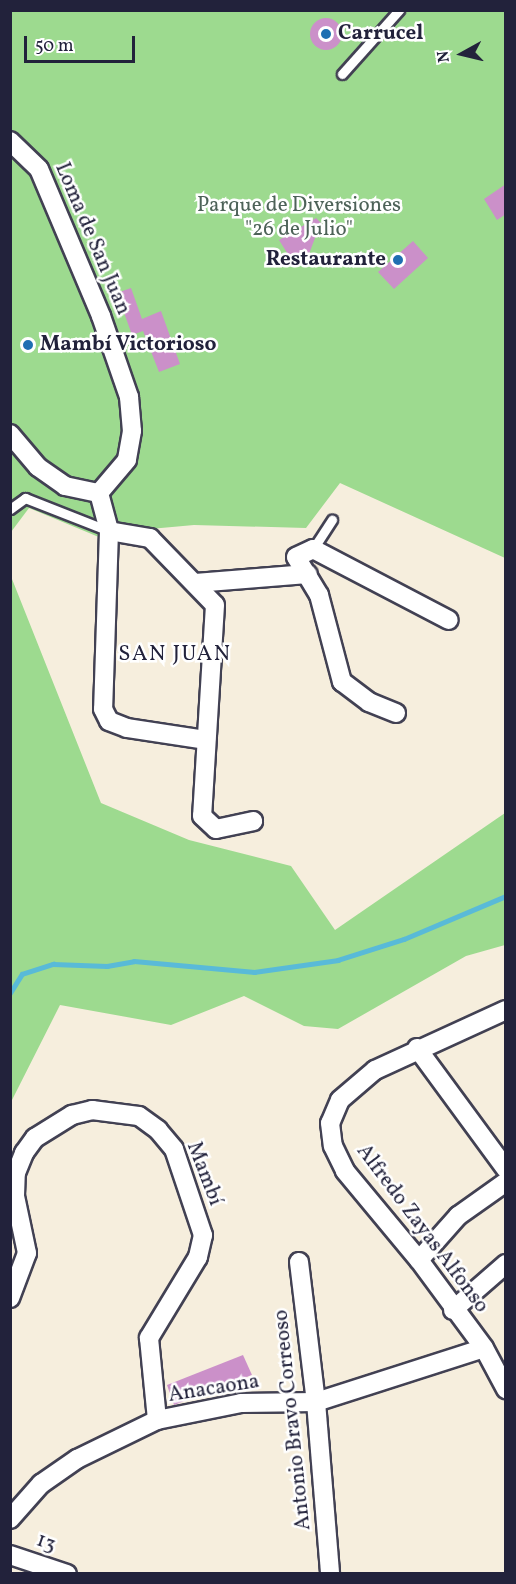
<!DOCTYPE html>
<meta charset="utf-8">
<style>
body{margin:0}
#map{position:relative;width:516px;height:1584px;overflow:hidden;background:#f6eedd;font-family:Vollkorn,serif}
div>[style]{position:absolute}
.green>*{inset:0;background:#9dda8f}
.stream>*{height:4.5px;margin:-2.25px;padding:0 2.25px;transform-origin:2.25px;border-radius:2.25px;background:#59bad8}
.building>*{inset:0;background:#cb90c9}
.round{border-radius:50%}
.roads{filter:drop-shadow(2px 0 #424153) drop-shadow(-2px 0 #424153) drop-shadow(0 2px #424153) drop-shadow(0 -2px #424153)}
.service>*{height:9px;margin:-4.5px;padding:0 4.5px;transform-origin:4.5px;border-radius:4.5px;background:#fff}
.minor>*{height:18px;margin:-9px;padding:0 9px;transform-origin:9px;border-radius:9px;background:#fff}
.dots>*{width:16px;height:16px;translate:-50% -50%;box-sizing:border-box;border:3px solid #fff;border-radius:50%}
span{translate:-50% -50%;white-space:nowrap;text-align:center;line-height:1.15;-webkit-text-stroke:5px #fff;paint-order:stroke}
.poi-label{font-size:21px;color:#22223b;font-weight:700}
.left{translate:0 -50%;text-align:left}
.right{translate:-100% -50%;text-align:right}
.park-label{font-size:21px;color:#4d6258}
.street-label{font-size:21px;color:#22223b}
.neighbourhood-label{font-size:22px;color:#22223b;letter-spacing:1.5px}
.frame{position:absolute;inset:0;border:12px solid #22223b;pointer-events:none}
.north{position:absolute;left:432px;top:24px;width:60px;height:60px;-webkit-text-stroke:4px #fff;paint-order:stroke;rotate:262deg;font-size:16px;font-weight:700;line-height:24px;text-align:center;color:#22223b}
.north::after{content:'';display:block;margin:auto;width:21px;height:27px;background:#22223b;clip-path:polygon(50% 0,100% 100%,50% 72%,0 100%)}
.scale{position:absolute;left:24px;top:36px;width:111px;height:27px;box-sizing:border-box;border:3px solid #22223b;border-top:0;padding-left:8px;font-size:18px;line-height:21px;white-space:nowrap;color:#22223b;-webkit-text-stroke:4px #fff;paint-order:stroke}
</style>
<div id="map">
<div class="green">
<i style="clip-path:polygon(11px 11px,505px 11px,505px 558px,340px 483px,306px 528px,194px 525px,117px 532px,106px 540px,29px 508px,11px 532px)"></i>
<i style="clip-path:polygon(10px 574px,101px 803px,189px 840px,291px 866px,335px 930px,505px 813px,505px 945px,466px 956px,338px 1029px,304px 1026px,244px 996px,171px 1025px,60px 1005px,11px 1102px)"></i>
</div>
<div class="stream">
<i style="left:10px;top:993px;width:22px;rotate:-58deg"></i>
<i style="left:22px;top:974px;width:33px;rotate:-18deg"></i>
<i style="left:53px;top:964px;width:54px;rotate:2.1deg"></i>
<i style="left:107px;top:966px;width:27px;rotate:-10deg"></i>
<i style="left:134px;top:961px;width:121px;rotate:5.2deg"></i>
<i style="left:254px;top:972px;width:85px;rotate:-8.1deg"></i>
<i style="left:338px;top:960px;width:69px;rotate:-17.7deg"></i>
<i style="left:404px;top:939px;width:111px;rotate:-22.9deg"></i>
</div>
<div class="building">
<i class="round" style="left:310px;top:18px;width:32px;height:32px"></i>
<i style="clip-path:polygon(506px 184px,506px 214px,497px 220px,484px 199px)"></i>
<i style="clip-path:polygon(316px 218px,326px 228px,315px 238px,306px 262px,289px 256px,279px 240px)"></i>
<i style="clip-path:polygon(413px 241px,428px 258px,394px 289px,378px 272px)"></i>
<i style="clip-path:polygon(131px 288px,142px 319px,161px 311px,180px 364px,159px 372px,143px 331px,132px 335px,117px 293px)"></i>
<i style="clip-path:polygon(243px 1355px,252px 1375px,174px 1405px,167px 1385px)"></i>
</div>
<div class="roads">
<div class="service">
<i style="left:342px;top:74px;width:86px;rotate:-48.3deg"></i>
<i style="left:10px;top:509px;width:19px;rotate:-36deg"></i>
<i style="left:25px;top:498px;width:90px;rotate:21.4deg"></i>
<i style="left:313px;top:549px;width:35px;rotate:-57deg"></i>
</div>
<div class="minor">
<i style="left:10px;top:141px;width:40px;rotate:44deg"></i>
<i style="left:39px;top:169px;width:160px;rotate:67.1deg"></i>
<i style="left:101px;top:316px;width:86px;rotate:70.9deg"></i>
<i style="left:129px;top:397px;width:34px;rotate:85deg"></i>
<i style="left:132px;top:431px;width:29px;rotate:100deg"></i>
<i style="left:127px;top:460px;width:43px;rotate:130.3deg"></i>
<i style="left:10px;top:434px;width:43px;rotate:49.7deg"></i>
<i style="left:38px;top:467px;width:33px;rotate:35deg"></i>
<i style="left:65px;top:486px;width:35px;rotate:12deg"></i>
<i style="left:99px;top:493px;width:39px;rotate:75deg"></i>
<i style="left:109px;top:531px;width:178px;rotate:91.9deg"></i>
<i style="left:103px;top:709px;width:13px;rotate:63deg"></i>
<i style="left:109px;top:721px;width:19px;rotate:21deg"></i>
<i style="left:127px;top:728px;width:80px;rotate:8.6deg"></i>
<i style="left:109px;top:531px;width:42px;rotate:9.7deg"></i>
<i style="left:150px;top:538px;width:93px;rotate:45.9deg"></i>
<i style="left:215px;top:605px;width:211px;rotate:93.5deg"></i>
<i style="left:202px;top:816px;width:19px;rotate:43deg"></i>
<i style="left:216px;top:829px;width:38px;rotate:-12deg"></i>
<i style="left:195px;top:583px;width:113px;rotate:-4.6deg"></i>
<i style="left:396px;top:713px;width:29px;rotate:-158deg"></i>
<i style="left:369px;top:702px;width:34px;rotate:-143deg"></i>
<i style="left:342px;top:682px;width:90px;rotate:-104.8deg"></i>
<i style="left:319px;top:595px;width:44px;rotate:-121.2deg"></i>
<i style="left:296px;top:557px;width:19px;rotate:-25deg"></i>
<i style="left:313px;top:549px;width:153px;rotate:27.6deg"></i>
<i style="left:506px;top:1010px;width:144px;rotate:155.4deg"></i>
<i style="left:375px;top:1070px;width:46px;rotate:139.4deg"></i>
<i style="left:340px;top:1100px;width:25px;rotate:113deg"></i>
<i style="left:330px;top:1123px;width:23px;rotate:83deg"></i>
<i style="left:333px;top:1146px;width:28px;rotate:64deg"></i>
<i style="left:345px;top:1171px;width:116px;rotate:50.3deg"></i>
<i style="left:419px;top:1260px;width:109px;rotate:53.5deg"></i>
<i style="left:484px;top:1348px;width:47px;rotate:61.8deg"></i>
<i style="left:417px;top:1048px;width:150px;rotate:53.7deg"></i>
<i style="left:419px;top:1260px;width:59px;rotate:-48.4deg"></i>
<i style="left:458px;top:1216px;width:59px;rotate:-35.3deg"></i>
<i style="left:299px;top:1262px;width:141px;rotate:83.1deg"></i>
<i style="left:316px;top:1402px;width:173px;rotate:85.3deg"></i>
<i style="left:10px;top:1298px;width:48px;rotate:-69.3deg"></i>
<i style="left:27px;top:1253px;width:58px;rotate:-101.9deg"></i>
<i style="left:15px;top:1196px;width:23px;rotate:-88deg"></i>
<i style="left:16px;top:1173px;width:22px;rotate:-68deg"></i>
<i style="left:24px;top:1153px;width:19px;rotate:-54deg"></i>
<i style="left:35px;top:1138px;width:44px;rotate:-31.9deg"></i>
<i style="left:72px;top:1115px;width:21px;rotate:-14deg"></i>
<i style="left:92px;top:1110px;width:47px;rotate:7.3deg"></i>
<i style="left:139px;top:1116px;width:24px;rotate:36deg"></i>
<i style="left:158px;top:1130px;width:25px;rotate:50deg"></i>
<i style="left:174px;top:1149px;width:91px;rotate:71.4deg"></i>
<i style="left:203px;top:1235px;width:23px;rotate:103deg"></i>
<i style="left:198px;top:1257px;width:95px;rotate:121.2deg"></i>
<i style="left:149px;top:1338px;width:82px;rotate:84.4deg"></i>
<i style="left:453px;top:1310px;width:70px;rotate:-41deg"></i>
<i style="left:10px;top:1519px;width:47px;rotate:-48.5deg"></i>
<i style="left:41px;top:1484px;width:44px;rotate:-34.8deg"></i>
<i style="left:77px;top:1459px;width:89px;rotate:-26deg"></i>
<i style="left:157px;top:1420px;width:86px;rotate:-11.4deg"></i>
<i style="left:241px;top:1403px;width:75px;rotate:-0.8deg"></i>
<i style="left:316px;top:1402px;width:176px;rotate:-17.8deg"></i>
<i style="left:10px;top:1555px;width:60px;rotate:18.4deg"></i>
</div>
</div>
<div class="dots">
<i style="left:326px;top:34px;background:#1f6fb2"></i>
<i style="left:398px;top:260px;background:#1f6fb2"></i>
<i style="left:28px;top:345px;background:#1f6fb2"></i>
</div>
<div class="poi-label">
<span class="left" style="left:338px;top:34px">Carrucel</span>
<span class="right" style="left:386px;top:260px">Restaurante</span>
<span class="left" style="left:40px;top:345px">Mambí Victorioso</span>
</div>
<div class="park-label">
<span style="left:299px;top:218px">Parque de Diversiones<br>"26 de Julio"</span>
</div>
<div class="street-label">
<span style="left:92px;top:239px;rotate:67deg">Loma de San Juan</span>
<span style="left:204px;top:1174px;rotate:69deg">Mambí</span>
<span style="left:422px;top:1229px;rotate:53deg">Alfredo Zayas Alfonso</span>
<span style="left:214px;top:1389px;rotate:-9deg">Anacaona</span>
<span style="left:293px;top:1420px;rotate:-96deg">Antonio Bravo Correoso</span>
<span style="left:46px;top:1543px;rotate:19deg">13</span>
</div>
<div class="neighbourhood-label">
<span style="left:175px;top:655px">SAN JUAN</span>
</div>
<div class="frame"></div>
<div class="north">N</div>
<div class="scale">50 m</div>
</div>
